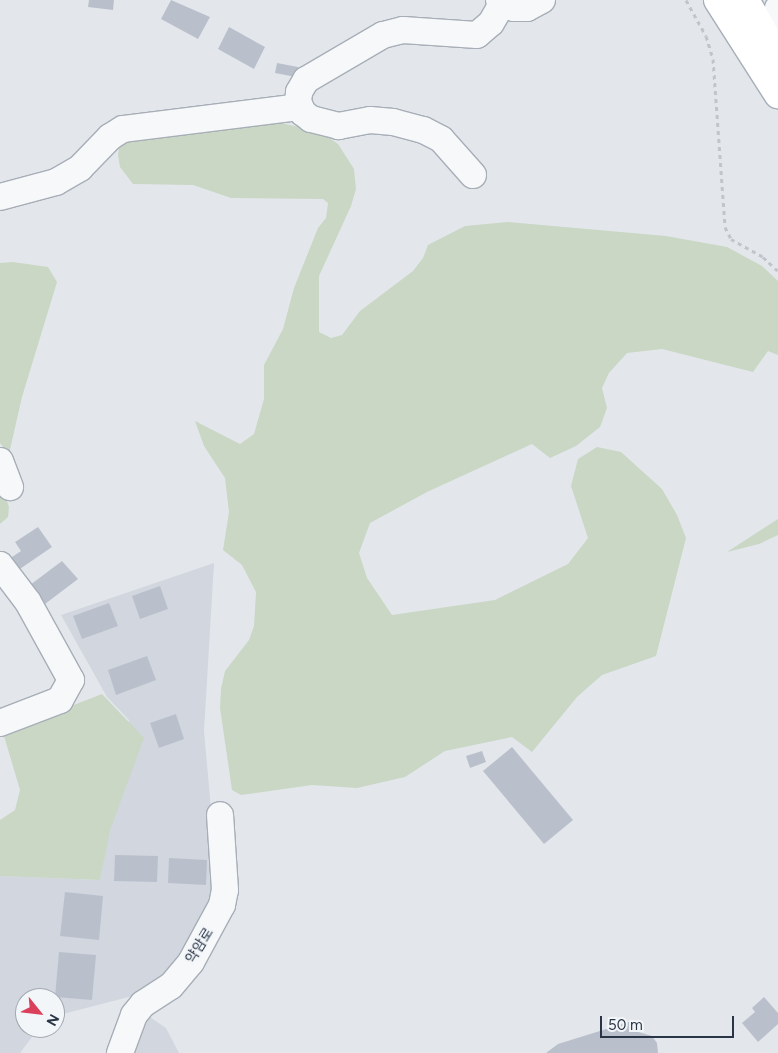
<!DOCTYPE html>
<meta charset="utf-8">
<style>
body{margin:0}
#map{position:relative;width:778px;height:1053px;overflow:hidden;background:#e3e7ec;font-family:Figtree,"Noto Sans KR",sans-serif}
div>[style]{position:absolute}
.built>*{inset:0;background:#d1d6df}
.green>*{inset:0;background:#c9d7c4}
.building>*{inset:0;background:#bac0cb}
.path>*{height:3px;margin-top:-1.5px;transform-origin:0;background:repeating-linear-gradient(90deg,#c1c5cb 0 4px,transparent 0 8px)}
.roads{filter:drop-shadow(1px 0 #a7aeb7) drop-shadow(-1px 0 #a7aeb7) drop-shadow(0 1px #a7aeb7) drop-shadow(0 -1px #a7aeb7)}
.minor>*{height:26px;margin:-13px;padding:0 13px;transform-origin:13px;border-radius:13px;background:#f7f8fa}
.major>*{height:28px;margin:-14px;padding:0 14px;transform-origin:14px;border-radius:14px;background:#fff}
span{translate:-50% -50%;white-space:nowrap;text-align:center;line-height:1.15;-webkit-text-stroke:4px #f3f6f9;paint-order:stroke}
.street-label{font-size:14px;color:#293547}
.north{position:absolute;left:15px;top:988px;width:50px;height:50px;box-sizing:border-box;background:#f3f6f9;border:1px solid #a2a9b2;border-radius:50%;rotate:119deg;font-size:14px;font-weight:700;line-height:20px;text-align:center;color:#293547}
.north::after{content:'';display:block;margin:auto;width:18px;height:22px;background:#da405a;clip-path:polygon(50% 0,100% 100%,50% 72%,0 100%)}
.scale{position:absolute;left:600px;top:1016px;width:134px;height:22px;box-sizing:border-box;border:2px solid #293547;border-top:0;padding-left:6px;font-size:15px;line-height:18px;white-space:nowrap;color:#293547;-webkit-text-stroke:4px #f3f6f9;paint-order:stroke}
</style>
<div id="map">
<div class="built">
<i style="clip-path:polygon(214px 563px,204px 731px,218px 887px,200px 935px,152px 991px,55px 1016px,55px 998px,25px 998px,25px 1028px,39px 1028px,20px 1053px,0 1053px,0 876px,100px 880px,129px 720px,107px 697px,61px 615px)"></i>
<i style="clip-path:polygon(147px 1015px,166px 1028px,179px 1053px,126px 1053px)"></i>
</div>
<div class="green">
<i style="clip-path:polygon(281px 123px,321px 132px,338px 144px,354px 169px,356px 189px,351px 206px,319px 276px,319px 332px,331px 338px,342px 335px,360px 311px,413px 271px,423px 258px,428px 245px,465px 226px,508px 222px,666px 236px,727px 247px,762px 266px,778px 281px,778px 355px,768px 351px,753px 372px,662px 349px,627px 353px,609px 373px,602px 388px,607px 408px,600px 427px,576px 446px,550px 458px,532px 444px,427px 492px,370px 523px,359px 553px,367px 578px,392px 615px,495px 600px,568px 564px,588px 538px,571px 486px,578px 459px,597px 447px,621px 452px,662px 489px,677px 515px,686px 538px,656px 656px,602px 675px,577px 697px,532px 752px,512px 737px,445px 751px,405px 777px,357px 788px,312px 785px,241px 795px,232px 790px,220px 708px,221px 689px,225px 671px,249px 640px,254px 626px,256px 592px,242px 565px,223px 550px,229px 512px,225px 478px,204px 446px,195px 421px,240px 444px,254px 434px,264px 399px,264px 365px,283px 329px,294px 288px,318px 228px,326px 218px,328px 203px,323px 199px,231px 198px,193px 185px,133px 184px,120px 167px,118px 155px,119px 148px,130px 140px)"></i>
<i style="clip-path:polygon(13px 262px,48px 267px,57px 282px,22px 397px,9px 454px,0 443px,0 263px)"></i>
<i style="clip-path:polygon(0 480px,9px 507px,8px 517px,0 524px)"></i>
<i style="clip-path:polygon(778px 519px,778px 535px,759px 544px,727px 552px)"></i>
<i style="clip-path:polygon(102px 694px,144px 738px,110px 830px,100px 880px,0 876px,0 820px,15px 810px,20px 790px,4px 736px,12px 729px)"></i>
</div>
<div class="building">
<i style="clip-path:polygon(89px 0,114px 0,113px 10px,88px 7px)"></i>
<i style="clip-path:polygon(171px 0,210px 17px,198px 39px,161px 19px)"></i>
<i style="clip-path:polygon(229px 27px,265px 47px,254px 69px,218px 49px)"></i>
<i style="clip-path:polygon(277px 63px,298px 67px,296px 77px,275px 73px)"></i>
<i style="clip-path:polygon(38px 527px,52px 547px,14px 573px,6px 561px,21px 551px,15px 542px)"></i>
<i style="clip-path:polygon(62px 561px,78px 579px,45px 604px,30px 585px)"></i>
<i style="clip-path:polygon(160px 586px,168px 609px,140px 619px,132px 596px)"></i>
<i style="clip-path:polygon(109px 603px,118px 626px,82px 639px,73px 616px)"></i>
<i style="clip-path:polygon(147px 656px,156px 680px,116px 695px,108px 670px)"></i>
<i style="clip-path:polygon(176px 714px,184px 739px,159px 748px,150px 723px)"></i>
<i style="clip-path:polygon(512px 747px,573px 820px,544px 844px,483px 771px)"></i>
<i style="clip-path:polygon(482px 751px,486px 762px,470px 768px,466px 756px)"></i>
<i style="clip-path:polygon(115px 855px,158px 856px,157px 882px,114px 881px)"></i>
<i style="clip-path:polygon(169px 858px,207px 860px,206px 885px,168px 883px)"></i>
<i style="clip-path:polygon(65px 892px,103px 896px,99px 940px,60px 936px)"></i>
<i style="clip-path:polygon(59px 952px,96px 955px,92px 1000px,55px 997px)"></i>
<i style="clip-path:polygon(764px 997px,778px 1013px,778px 1024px,758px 1042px,742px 1023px,755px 1012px,752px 1008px)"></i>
<i style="clip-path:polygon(632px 1021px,635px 1031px,652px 1036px,657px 1043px,658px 1053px,546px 1053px,558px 1044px)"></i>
</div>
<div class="path">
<i style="left:686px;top:0;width:41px;rotate:60.9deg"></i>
<i style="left:706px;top:36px;width:24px;rotate:73deg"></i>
<i style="left:713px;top:59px;width:168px;rotate:85.9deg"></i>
<i style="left:725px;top:227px;width:13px;rotate:63deg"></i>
<i style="left:731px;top:239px;width:37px;rotate:29deg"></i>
<i style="left:763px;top:257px;width:21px;rotate:43deg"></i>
</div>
<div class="roads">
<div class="minor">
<i style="left:499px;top:0;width:17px;rotate:28deg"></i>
<i style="left:514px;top:8px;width:13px"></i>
<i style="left:527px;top:8px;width:17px;rotate:-28deg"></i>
<i style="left:773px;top:51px;width:43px;rotate:-83.4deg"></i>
<i style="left:473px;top:175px;width:48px;rotate:-131.6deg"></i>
<i style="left:441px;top:139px;width:20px;rotate:-153deg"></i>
<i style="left:423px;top:130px;width:31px;rotate:-165deg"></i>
<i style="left:393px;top:122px;width:23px;rotate:-175deg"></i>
<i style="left:370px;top:120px;width:32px;rotate:169deg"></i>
<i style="left:339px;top:126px;width:29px;rotate:-166deg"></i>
<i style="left:311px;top:119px;width:10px;rotate:-143deg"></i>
<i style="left:303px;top:113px;width:12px;rotate:-114deg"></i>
<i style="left:298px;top:102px;width:10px;rotate:-84deg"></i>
<i style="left:299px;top:92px;width:14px;rotate:-60deg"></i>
<i style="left:306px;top:80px;width:89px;rotate:-30.3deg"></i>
<i style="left:383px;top:35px;width:21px;rotate:-14deg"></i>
<i style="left:403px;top:30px;width:74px;rotate:3.9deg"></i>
<i style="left:477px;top:35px;width:18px;rotate:-41deg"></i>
<i style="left:491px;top:23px;width:24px;rotate:-60deg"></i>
<i style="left:0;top:197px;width:58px;rotate:-15deg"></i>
<i style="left:56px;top:182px;width:28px;rotate:-30deg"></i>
<i style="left:80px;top:168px;width:43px;rotate:-45.9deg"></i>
<i style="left:110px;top:137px;width:15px;rotate:-32deg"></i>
<i style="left:123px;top:129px;width:178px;rotate:-7.1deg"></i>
<i style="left:0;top:461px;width:28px;rotate:69deg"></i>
<i style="left:0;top:565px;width:46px;rotate:52.9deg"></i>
<i style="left:28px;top:602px;width:89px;rotate:61.1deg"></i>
<i style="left:71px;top:680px;width:23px;rotate:119deg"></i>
<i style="left:60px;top:700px;width:64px;rotate:159deg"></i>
<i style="left:120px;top:1053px;width:40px;rotate:-69.8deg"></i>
<i style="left:134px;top:1015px;width:14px;rotate:-51deg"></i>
<i style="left:143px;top:1004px;width:33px;rotate:-33deg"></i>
<i style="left:171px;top:986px;width:31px;rotate:-50deg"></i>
<i style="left:191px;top:962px;width:65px;rotate:-61.5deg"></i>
<i style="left:222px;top:905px;width:15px;rotate:-79deg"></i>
<i style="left:225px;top:890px;width:75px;rotate:-93.8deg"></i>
</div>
<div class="major">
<i style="left:718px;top:0;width:112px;rotate:57.4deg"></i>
<i style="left:745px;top:0;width:67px;rotate:60.4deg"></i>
</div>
</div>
<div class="street-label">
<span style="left:200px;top:946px;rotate:-58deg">약암로</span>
</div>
<div class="north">N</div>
<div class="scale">50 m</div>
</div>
